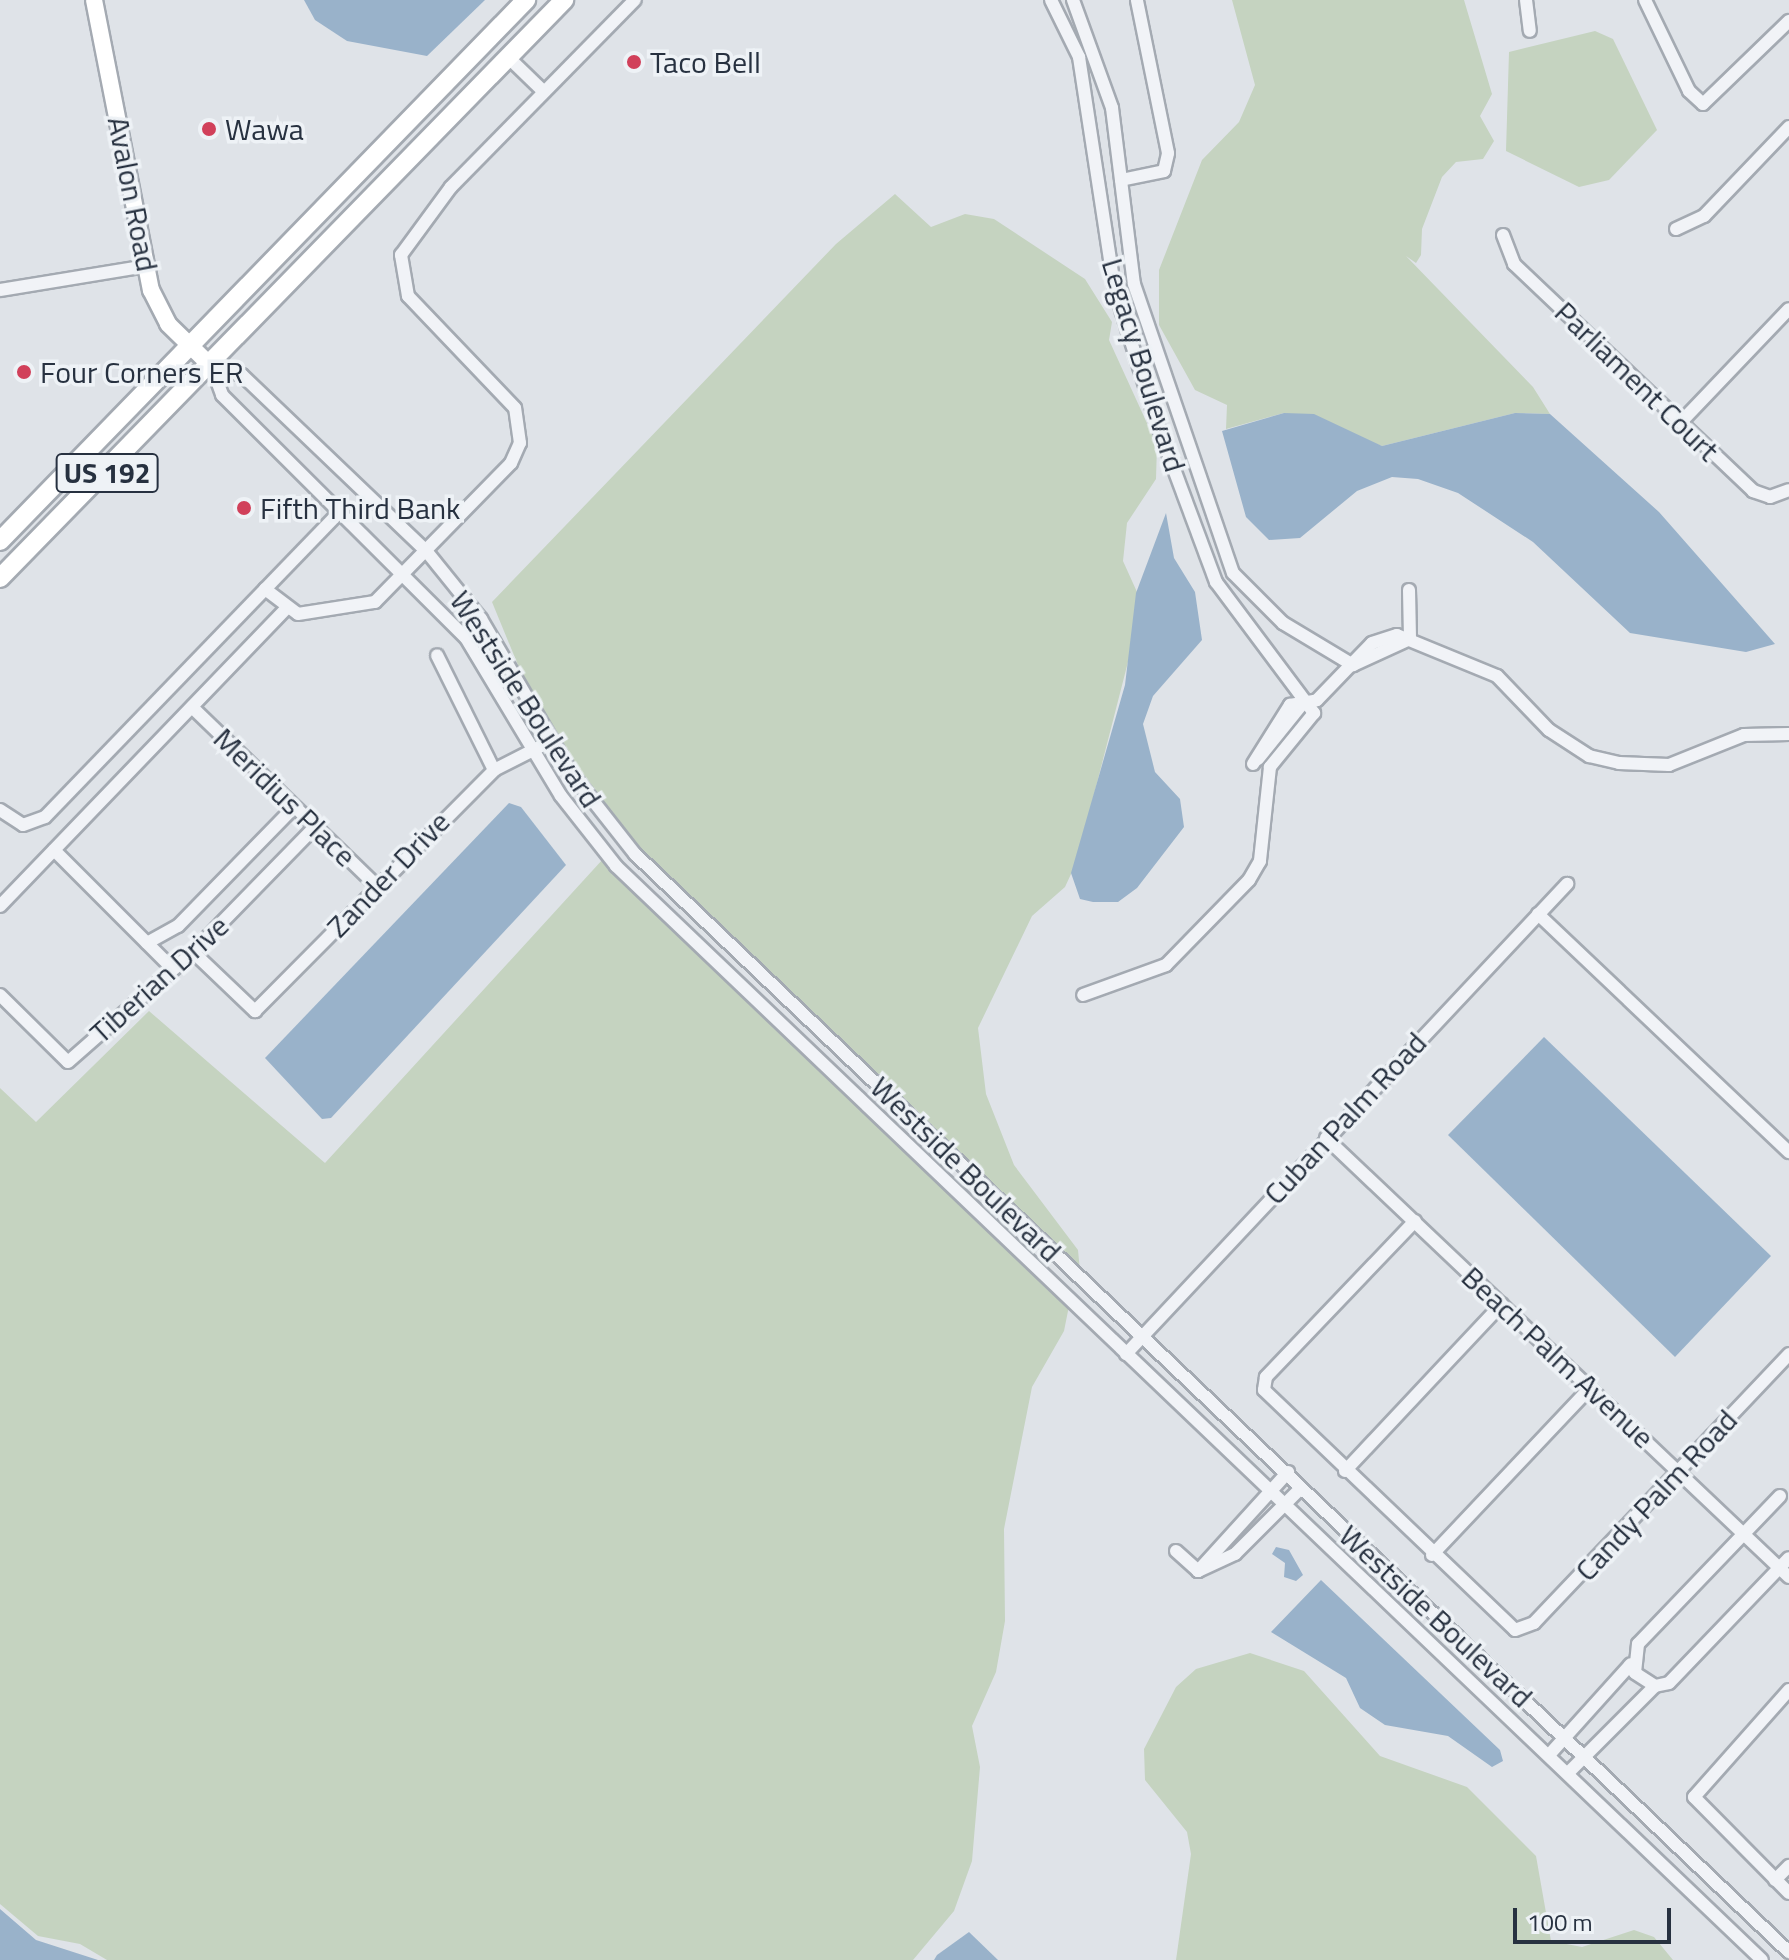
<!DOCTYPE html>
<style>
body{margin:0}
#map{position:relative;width:1789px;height:1960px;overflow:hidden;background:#dfe3e8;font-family:"Titillium Web",sans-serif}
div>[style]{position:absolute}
.green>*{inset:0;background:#c5d3c0}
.water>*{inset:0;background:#99b2ca}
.roads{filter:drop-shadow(2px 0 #a4aab2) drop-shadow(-2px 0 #a4aab2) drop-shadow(0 2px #a4aab2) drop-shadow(0 -2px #a4aab2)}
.minor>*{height:12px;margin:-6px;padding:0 6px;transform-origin:6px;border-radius:6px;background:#f1f3f7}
.major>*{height:16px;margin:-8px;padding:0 8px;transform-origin:8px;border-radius:8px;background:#fff}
.highway>*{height:18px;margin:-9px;padding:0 9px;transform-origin:9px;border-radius:9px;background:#fff}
.dots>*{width:22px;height:22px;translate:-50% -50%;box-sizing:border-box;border:4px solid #eef2f6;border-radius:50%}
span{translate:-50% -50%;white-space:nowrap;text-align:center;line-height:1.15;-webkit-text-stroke:7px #eef2f6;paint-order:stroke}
.shield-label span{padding:2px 6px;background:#eef2f6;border:2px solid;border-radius:6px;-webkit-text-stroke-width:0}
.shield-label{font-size:28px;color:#273140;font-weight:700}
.poi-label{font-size:30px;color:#273140}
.left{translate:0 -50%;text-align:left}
.street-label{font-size:30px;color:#273140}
.scale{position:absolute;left:1513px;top:1908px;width:158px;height:36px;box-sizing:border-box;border:4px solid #273140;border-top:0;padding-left:10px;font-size:24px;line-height:28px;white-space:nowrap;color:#273140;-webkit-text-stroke:6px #eef2f6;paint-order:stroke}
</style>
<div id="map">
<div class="green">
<i style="clip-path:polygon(1232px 0,1464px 0,1492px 94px,1480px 116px,1494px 141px,1483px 159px,1456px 162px,1442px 177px,1422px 229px,1421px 255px,1416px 263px,1406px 256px,1533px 387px,1550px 414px,1515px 413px,1382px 446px,1284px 413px,1226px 429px,1227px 405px,1195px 390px,1159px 325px,1159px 270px,1202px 160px,1239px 122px,1255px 85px)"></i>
<i style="clip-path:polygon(1595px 31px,1613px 39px,1657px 130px,1609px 180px,1579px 187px,1506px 151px,1509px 52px)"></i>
<i style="clip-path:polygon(895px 194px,931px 227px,965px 214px,994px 219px,1085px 279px,1112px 322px,1109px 340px,1157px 445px,1156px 479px,1127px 523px,1123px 561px,1137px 592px,1129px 658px,1077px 861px,1065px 887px,1032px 916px,978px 1028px,986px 1094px,1014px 1165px,1078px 1250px,1080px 1271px,639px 850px,577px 771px,525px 682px,492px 602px,836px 244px)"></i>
<i style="clip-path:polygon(603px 859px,1069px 1306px,1064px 1331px,1032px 1387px,1004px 1529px,1005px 1621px,996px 1672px,972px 1726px,980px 1767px,972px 1861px,954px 1911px,913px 1960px,107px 1960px,80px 1944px,38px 1936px,0 1904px,0 1088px,36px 1122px,149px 1011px,325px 1163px)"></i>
<i style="clip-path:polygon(1250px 1653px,1304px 1671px,1380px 1756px,1467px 1787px,1536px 1856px,1551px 1941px,1582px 1947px,1634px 1930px,1654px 1937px,1673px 1960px,1176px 1960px,1191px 1854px,1187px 1832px,1145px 1780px,1144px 1749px,1176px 1687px,1196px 1669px)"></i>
</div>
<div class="water">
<i style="clip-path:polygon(304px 0,485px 0,427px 56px,347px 41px,315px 20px)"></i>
<i style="clip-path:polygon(1284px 413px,1314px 414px,1382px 446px,1515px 413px,1550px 414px,1659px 512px,1775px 644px,1746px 652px,1630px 633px,1533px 542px,1458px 493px,1418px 479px,1392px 477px,1357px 491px,1300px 538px,1269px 540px,1246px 517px,1222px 431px)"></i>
<i style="clip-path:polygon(1166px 513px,1174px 558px,1195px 592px,1202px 640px,1153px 696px,1143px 724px,1155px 772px,1180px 799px,1184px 827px,1137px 888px,1118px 902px,1093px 902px,1080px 899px,1071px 873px,1125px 685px,1136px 593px)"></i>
<i style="clip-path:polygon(509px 803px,521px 807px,566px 865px,331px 1118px,322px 1119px,265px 1058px)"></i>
<i style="clip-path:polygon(1544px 1037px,1771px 1256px,1675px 1357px,1448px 1135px)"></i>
<i style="clip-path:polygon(1276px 1547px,1289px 1550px,1303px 1575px,1296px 1581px,1284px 1577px,1285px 1563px,1272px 1554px)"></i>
<i style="clip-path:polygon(1321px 1580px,1500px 1750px,1503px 1761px,1492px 1767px,1448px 1736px,1385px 1725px,1360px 1708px,1346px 1678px,1271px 1632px)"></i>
<i style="clip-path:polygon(0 1909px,36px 1940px,98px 1960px,0 1960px)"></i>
<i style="clip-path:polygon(969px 1932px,998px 1960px,934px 1960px,937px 1955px)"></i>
</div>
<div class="roads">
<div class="minor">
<i style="left:1051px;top:0;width:64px;rotate:63.8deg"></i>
<i style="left:1079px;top:57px;width:233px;rotate:81.3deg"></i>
<i style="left:1114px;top:287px;width:137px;rotate:72.6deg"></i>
<i style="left:1155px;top:418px;width:175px;rotate:69.6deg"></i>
<i style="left:1216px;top:582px;width:164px;rotate:53.2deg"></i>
<i style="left:1314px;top:713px;width:70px;rotate:129.2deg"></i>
<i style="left:1270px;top:767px;width:95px;rotate:96.1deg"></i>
<i style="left:1260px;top:861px;width:22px;rotate:120deg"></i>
<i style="left:1249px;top:880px;width:119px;rotate:134.3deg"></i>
<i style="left:1166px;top:965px;width:88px;rotate:160.1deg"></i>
<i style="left:1073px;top:0;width:115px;rotate:70.1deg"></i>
<i style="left:1112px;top:108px;width:177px;rotate:82.9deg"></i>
<i style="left:1134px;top:284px;width:305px;rotate:71.1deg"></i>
<i style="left:1233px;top:573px;width:71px;rotate:45deg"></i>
<i style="left:1283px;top:623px;width:82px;rotate:31deg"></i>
<i style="left:1526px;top:0;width:31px;rotate:83deg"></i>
<i style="left:1645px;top:0;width:101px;rotate:64.2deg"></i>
<i style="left:1689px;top:91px;width:19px;rotate:43deg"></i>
<i style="left:1703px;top:104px;width:120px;rotate:-44deg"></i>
<i style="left:509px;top:58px;width:47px;rotate:44.1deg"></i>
<i style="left:1121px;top:180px;width:44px;rotate:-11.8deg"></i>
<i style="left:1164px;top:171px;width:18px;rotate:-77deg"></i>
<i style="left:1168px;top:153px;width:156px;rotate:-101.5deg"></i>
<i style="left:1676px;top:229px;width:31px;rotate:-25deg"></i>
<i style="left:1704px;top:216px;width:123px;rotate:-46.3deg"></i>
<i style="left:1503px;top:235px;width:31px;rotate:69deg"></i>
<i style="left:1514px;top:264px;width:330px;rotate:43.5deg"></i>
<i style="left:1753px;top:491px;width:18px;rotate:19deg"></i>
<i style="left:1770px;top:497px;width:20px;rotate:-20deg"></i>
<i style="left:0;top:290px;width:148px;rotate:-9.3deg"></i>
<i style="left:212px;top:367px;width:31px;rotate:15deg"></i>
<i style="left:242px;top:375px;width:256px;rotate:43.7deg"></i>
<i style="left:427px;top:552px;width:86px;rotate:51.1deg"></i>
<i style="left:481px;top:619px;width:180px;rotate:59.6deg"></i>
<i style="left:572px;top:774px;width:102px;rotate:51.8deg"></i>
<i style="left:635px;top:854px;width:1593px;rotate:43.58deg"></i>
<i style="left:212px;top:367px;width:30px;rotate:70deg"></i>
<i style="left:222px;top:395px;width:344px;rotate:44.9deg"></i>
<i style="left:466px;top:638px;width:184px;rotate:59deg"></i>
<i style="left:561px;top:796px;width:89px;rotate:51.8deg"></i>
<i style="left:616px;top:866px;width:1584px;rotate:43.67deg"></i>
<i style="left:1681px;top:422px;width:156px;rotate:-46.3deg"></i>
<i style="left:265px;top:589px;width:41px;rotate:37.1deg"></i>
<i style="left:298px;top:614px;width:78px;rotate:-8.9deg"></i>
<i style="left:375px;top:602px;width:194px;rotate:-45.6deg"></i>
<i style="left:511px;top:463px;width:22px;rotate:-66deg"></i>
<i style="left:520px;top:443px;width:35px;rotate:-98deg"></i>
<i style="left:515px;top:408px;width:155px;rotate:-133.7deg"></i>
<i style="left:408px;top:296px;width:42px;rotate:-99.7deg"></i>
<i style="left:401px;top:255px;width:84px;rotate:-53.7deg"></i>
<i style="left:451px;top:187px;width:262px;rotate:-45.5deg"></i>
<i style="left:1409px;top:590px;width:49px;rotate:88.8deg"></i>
<i style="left:1353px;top:665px;width:63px;rotate:-24.5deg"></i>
<i style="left:192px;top:707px;width:259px;rotate:44.1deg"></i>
<i style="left:1258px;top:759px;width:72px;rotate:-51.2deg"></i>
<i style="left:1253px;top:764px;width:70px;rotate:-57.9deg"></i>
<i style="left:1290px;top:705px;width:27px;rotate:-10deg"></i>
<i style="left:1317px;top:700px;width:79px;rotate:-46deg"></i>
<i style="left:1372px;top:643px;width:26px;rotate:-18deg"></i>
<i style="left:1397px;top:635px;width:108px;rotate:22.3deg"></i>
<i style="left:1497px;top:676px;width:75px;rotate:46.1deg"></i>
<i style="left:1549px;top:730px;width:48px;rotate:33deg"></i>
<i style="left:1589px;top:756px;width:31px;rotate:13deg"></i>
<i style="left:1619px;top:763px;width:50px;rotate:2.3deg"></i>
<i style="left:1669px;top:765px;width:81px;rotate:-21.8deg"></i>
<i style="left:1744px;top:735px;width:45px;rotate:-1.3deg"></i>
<i style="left:494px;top:770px;width:66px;rotate:-27deg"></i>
<i style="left:0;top:810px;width:27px;rotate:33deg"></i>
<i style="left:23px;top:825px;width:23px;rotate:-20deg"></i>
<i style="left:45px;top:817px;width:428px;rotate:-46deg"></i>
<i style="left:54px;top:850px;width:164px;rotate:45deg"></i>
<i style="left:0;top:906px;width:412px;rotate:-46.1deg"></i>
<i style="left:1538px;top:914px;width:346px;rotate:43.5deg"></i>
<i style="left:147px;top:943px;width:35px;rotate:-29deg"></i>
<i style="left:178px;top:926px;width:166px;rotate:-45.7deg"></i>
<i style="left:193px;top:952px;width:86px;rotate:43.6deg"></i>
<i style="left:255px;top:1011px;width:339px;rotate:-45.2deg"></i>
<i style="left:494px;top:770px;width:128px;rotate:-116.4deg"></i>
<i style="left:0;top:995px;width:95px;rotate:44.6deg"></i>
<i style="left:68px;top:1062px;width:167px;rotate:-41.3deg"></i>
<i style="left:193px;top:952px;width:175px;rotate:-45.7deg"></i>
<i style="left:1326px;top:1138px;width:638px;rotate:43.48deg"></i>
<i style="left:1415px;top:1221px;width:216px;rotate:133.7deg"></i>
<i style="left:1266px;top:1377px;width:13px;rotate:99deg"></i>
<i style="left:1264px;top:1390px;width:347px;rotate:43.7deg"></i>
<i style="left:1515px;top:1630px;width:20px;rotate:-20deg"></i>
<i style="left:1534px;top:1623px;width:371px;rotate:-46.5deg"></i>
<i style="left:1126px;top:1354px;width:645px;rotate:-46.82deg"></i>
<i style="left:1345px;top:1471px;width:229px;rotate:-46.8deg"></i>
<i style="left:1780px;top:1496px;width:205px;rotate:133.8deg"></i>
<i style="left:1638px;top:1644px;width:29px;rotate:96deg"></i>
<i style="left:1635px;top:1673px;width:24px;rotate:33deg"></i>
<i style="left:1655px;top:1686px;width:14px;rotate:-12deg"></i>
<i style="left:1669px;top:1683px;width:173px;rotate:-46.2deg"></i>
<i style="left:1176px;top:1551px;width:30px;rotate:42deg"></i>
<i style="left:1432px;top:1555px;width:230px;rotate:-46.6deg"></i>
<i style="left:1198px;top:1571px;width:134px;rotate:-47.7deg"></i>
<i style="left:1198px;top:1571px;width:41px;rotate:-24.7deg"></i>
<i style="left:1235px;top:1554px;width:93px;rotate:-45deg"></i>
<i style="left:1789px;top:1690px;width:143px;rotate:131.6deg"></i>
<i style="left:1694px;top:1797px;width:135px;rotate:45.3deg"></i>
<i style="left:1549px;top:1755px;width:122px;rotate:-48deg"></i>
<i style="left:1568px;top:1773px;width:123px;rotate:-45deg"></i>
<i style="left:1775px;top:1880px;width:20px;rotate:-45deg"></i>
</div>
<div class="major">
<i style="left:94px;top:0;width:296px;rotate:78.9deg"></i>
<i style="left:151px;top:290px;width:38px;rotate:63deg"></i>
<i style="left:168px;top:324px;width:62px;rotate:44.3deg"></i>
</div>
<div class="highway">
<i style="left:0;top:541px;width:755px;rotate:-45.81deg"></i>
<i style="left:0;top:578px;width:808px;rotate:-45.7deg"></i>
</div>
</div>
<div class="dots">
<i style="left:634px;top:62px;background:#d1405a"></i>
<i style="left:209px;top:129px;background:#d1405a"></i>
<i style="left:24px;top:372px;background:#d1405a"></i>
<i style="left:244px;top:508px;background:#d1405a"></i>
</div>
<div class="shield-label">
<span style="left:107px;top:473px">US 192</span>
</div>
<div class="poi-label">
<span class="left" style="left:650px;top:62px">Taco Bell</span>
<span class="left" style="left:225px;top:129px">Wawa</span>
<span class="left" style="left:40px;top:372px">Four Corners ER</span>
<span class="left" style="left:260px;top:508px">Fifth Third Bank</span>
</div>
<div class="street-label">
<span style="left:133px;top:194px;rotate:79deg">Avalon Road</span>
<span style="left:1144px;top:365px;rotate:73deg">Legacy Boulevard</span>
<span style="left:1637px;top:381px;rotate:44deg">Parliament Court</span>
<span style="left:526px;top:699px;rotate:57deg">Westside Boulevard</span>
<span style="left:285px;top:797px;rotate:44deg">Meridius Place</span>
<span style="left:388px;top:874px;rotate:-46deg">Zander Drive</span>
<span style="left:159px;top:979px;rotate:-42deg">Tiberian Drive</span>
<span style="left:1345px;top:1118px;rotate:-47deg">Cuban Palm Road</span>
<span style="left:966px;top:1169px;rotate:44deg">Westside Boulevard</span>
<span style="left:1558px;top:1357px;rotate:43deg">Beach Palm Avenue</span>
<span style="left:1656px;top:1495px;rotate:-47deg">Candy Palm Road</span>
<span style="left:1436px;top:1616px;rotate:43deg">Westside Boulevard</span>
</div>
<div class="scale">100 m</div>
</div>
